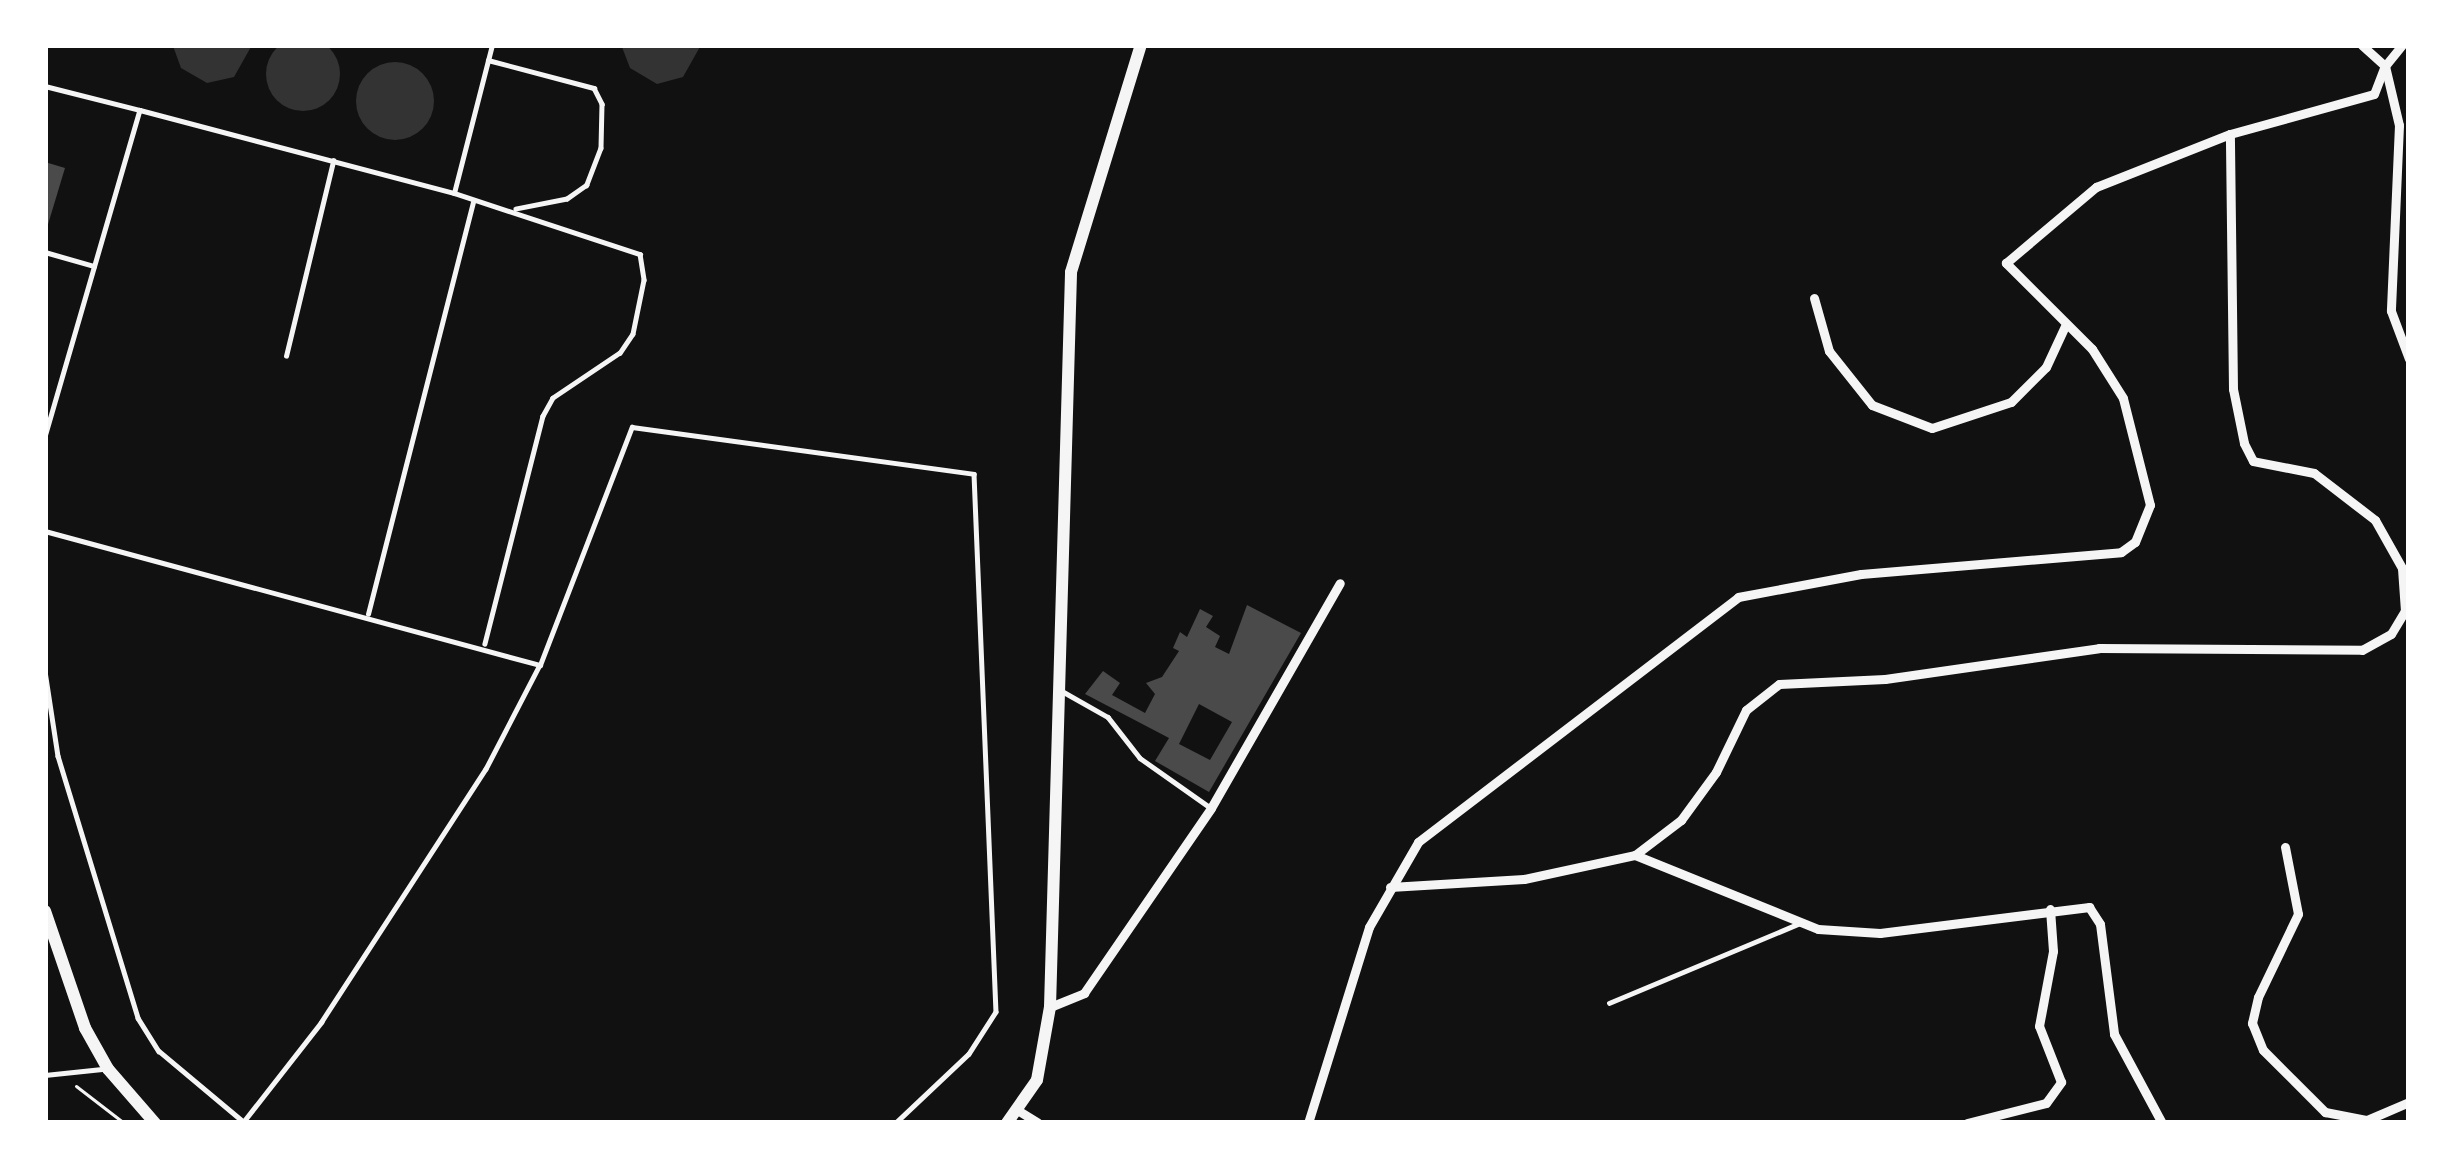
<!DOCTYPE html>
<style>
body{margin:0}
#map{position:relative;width:2454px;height:1168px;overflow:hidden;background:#111;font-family:"Fira Sans Condensed",sans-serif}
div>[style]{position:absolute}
.water>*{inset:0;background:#333}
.round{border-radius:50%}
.building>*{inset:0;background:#4a4a4a}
.path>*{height:3px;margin:-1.5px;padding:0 1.5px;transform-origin:1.5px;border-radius:1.5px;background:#f5f5f5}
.service>*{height:4.5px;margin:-2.25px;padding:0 2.25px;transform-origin:2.25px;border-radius:2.25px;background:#f5f5f5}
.minor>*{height:9px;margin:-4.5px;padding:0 4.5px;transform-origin:4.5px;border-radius:4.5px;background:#f5f5f5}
.tertiary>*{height:12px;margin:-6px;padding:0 6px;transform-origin:6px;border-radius:6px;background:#f5f5f5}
span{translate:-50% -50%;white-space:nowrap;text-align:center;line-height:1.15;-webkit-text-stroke:9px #fff;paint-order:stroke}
.frame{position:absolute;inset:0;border:48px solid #fff;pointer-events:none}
</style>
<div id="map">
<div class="water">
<i class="round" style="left:266px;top:37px;width:74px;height:74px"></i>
<i style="clip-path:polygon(252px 45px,234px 77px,207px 83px,181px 68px,173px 46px)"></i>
<i style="clip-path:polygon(701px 45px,683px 77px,657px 84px,630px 68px,622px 47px)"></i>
<i class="round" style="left:356px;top:62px;width:78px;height:78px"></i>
</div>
<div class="building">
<i style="clip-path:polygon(45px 162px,65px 168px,46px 231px,45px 230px)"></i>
<i style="clip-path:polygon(evenodd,1247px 605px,1301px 633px,1209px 792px,1155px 761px,1169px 738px,1085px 694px,1103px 671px,1120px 683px,1112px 695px,1145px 713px,1155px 694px,1146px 683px,1162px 677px,1179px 651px,1173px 648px,1180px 632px,1187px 637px,1200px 609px,1213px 616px,1206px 627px,1220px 636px,1215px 647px,1229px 654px,1247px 605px,1199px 704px,1232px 722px,1210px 760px,1179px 744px,1199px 704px)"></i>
</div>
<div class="path">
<i style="left:76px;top:1086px;width:61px;rotate:37.6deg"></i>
</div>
<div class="service">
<i style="left:488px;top:60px;width:110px;rotate:14.8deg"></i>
<i style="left:594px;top:88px;width:18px;rotate:63deg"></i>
<i style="left:602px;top:104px;width:44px;rotate:91.3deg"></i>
<i style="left:601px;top:148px;width:40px;rotate:111deg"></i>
<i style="left:587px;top:185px;width:24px;rotate:145deg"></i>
<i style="left:567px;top:199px;width:52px;rotate:168.9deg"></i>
<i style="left:45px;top:86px;width:98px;rotate:14.2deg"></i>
<i style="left:140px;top:110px;width:340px;rotate:106.2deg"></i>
<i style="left:140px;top:110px;width:325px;rotate:14.8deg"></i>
<i style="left:454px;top:193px;width:196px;rotate:18.2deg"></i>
<i style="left:640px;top:254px;width:26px;rotate:81deg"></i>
<i style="left:644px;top:280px;width:55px;rotate:101.5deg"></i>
<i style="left:633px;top:334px;width:23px;rotate:124deg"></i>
<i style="left:620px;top:353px;width:81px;rotate:146.1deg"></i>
<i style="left:553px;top:398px;width:21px;rotate:119deg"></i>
<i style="left:543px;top:416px;width:235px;rotate:104.3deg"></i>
<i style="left:454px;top:193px;width:153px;rotate:-75.6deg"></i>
<i style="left:45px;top:252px;width:51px;rotate:15.9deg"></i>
<i style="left:286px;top:356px;width:201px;rotate:-76.4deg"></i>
<i style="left:45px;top:531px;width:513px;rotate:15.15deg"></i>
<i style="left:540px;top:665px;width:117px;rotate:117.4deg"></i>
<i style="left:486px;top:769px;width:302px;rotate:123deg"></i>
<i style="left:322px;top:1022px;width:127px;rotate:128deg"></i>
<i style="left:368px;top:614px;width:426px;rotate:-75.7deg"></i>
<i style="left:540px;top:665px;width:255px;rotate:-68.9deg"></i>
<i style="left:632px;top:427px;width:345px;rotate:7.8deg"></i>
<i style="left:974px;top:474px;width:538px;rotate:87.66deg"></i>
<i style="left:996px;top:1012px;width:50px;rotate:122.7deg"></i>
<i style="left:969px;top:1054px;width:100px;rotate:136.6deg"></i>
<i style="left:45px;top:671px;width:86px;rotate:81.3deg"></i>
<i style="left:58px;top:756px;width:274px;rotate:73deg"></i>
<i style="left:138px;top:1018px;width:39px;rotate:58deg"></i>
<i style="left:159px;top:1051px;width:111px;rotate:39.9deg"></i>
<i style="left:1062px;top:691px;width:53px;rotate:29.5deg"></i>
<i style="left:1108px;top:717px;width:52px;rotate:52deg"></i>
<i style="left:1140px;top:758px;width:87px;rotate:35.2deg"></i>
<i style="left:1609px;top:1003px;width:205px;rotate:-22.7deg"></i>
<i style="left:45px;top:1075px;width:57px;rotate:-6deg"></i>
</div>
<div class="minor">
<i style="left:2402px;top:45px;width:27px;rotate:129deg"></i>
<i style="left:2385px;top:66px;width:61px;rotate:76.7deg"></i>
<i style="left:2399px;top:125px;width:186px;rotate:92.5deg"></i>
<i style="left:2391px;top:311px;width:51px;rotate:69.4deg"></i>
<i style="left:1814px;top:298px;width:55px;rotate:74.2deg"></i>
<i style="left:1829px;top:351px;width:69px;rotate:51.5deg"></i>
<i style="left:1872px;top:405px;width:64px;rotate:21deg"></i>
<i style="left:1932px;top:428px;width:83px;rotate:-18.2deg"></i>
<i style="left:2011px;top:402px;width:49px;rotate:-45deg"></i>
<i style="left:2046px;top:367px;width:45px;rotate:-65.1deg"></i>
<i style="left:2285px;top:847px;width:68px;rotate:79deg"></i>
<i style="left:2298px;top:914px;width:92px;rotate:115.7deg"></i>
<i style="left:2258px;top:997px;width:27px;rotate:103deg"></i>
<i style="left:2252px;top:1023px;width:29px;rotate:68deg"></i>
<i style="left:2263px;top:1050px;width:88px;rotate:45deg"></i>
<i style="left:2325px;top:1112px;width:43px;rotate:10.8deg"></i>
<i style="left:2367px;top:1120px;width:46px;rotate:-23.2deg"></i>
<i style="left:1635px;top:855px;width:197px;rotate:22deg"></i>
<i style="left:1818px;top:929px;width:62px;rotate:3.7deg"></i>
<i style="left:1880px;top:933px;width:211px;rotate:-7.1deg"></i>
<i style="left:2089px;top:907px;width:20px;rotate:57deg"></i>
<i style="left:2100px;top:924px;width:111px;rotate:82.7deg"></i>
<i style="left:2114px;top:1034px;width:101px;rotate:61.7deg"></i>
<i style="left:1390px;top:887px;width:134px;rotate:-3.4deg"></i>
<i style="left:1524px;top:879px;width:114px;rotate:-12.2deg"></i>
<i style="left:1635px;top:855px;width:58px;rotate:-37.3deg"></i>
<i style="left:1681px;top:820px;width:59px;rotate:-53.9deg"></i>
<i style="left:1716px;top:772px;width:69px;rotate:-64.2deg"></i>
<i style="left:1746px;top:710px;width:42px;rotate:-38.2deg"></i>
<i style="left:1779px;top:684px;width:106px;rotate:-2.7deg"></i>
<i style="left:1885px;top:679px;width:216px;rotate:-8.2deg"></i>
<i style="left:2099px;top:648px;width:263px;rotate:0.4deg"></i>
<i style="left:2362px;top:650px;width:33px;rotate:-29deg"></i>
<i style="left:2391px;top:634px;width:27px;rotate:-59deg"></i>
<i style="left:2405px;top:611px;width:43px;rotate:-94deg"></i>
<i style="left:2402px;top:568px;width:55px;rotate:-119.4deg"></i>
<i style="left:2375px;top:520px;width:77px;rotate:-142.4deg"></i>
<i style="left:2314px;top:473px;width:62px;rotate:-168.9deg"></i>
<i style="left:2253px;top:461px;width:20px;rotate:-117deg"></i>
<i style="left:2244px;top:443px;width:55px;rotate:-101.5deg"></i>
<i style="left:2233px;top:389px;width:255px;rotate:-90.7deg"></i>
<i style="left:1050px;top:1007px;width:37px;rotate:-22deg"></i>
<i style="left:1084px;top:993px;width:224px;rotate:-55.5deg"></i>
<i style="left:1211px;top:808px;width:259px;rotate:-60.2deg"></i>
<i style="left:1019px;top:1111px;width:22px;rotate:32deg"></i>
<i style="left:1308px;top:1123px;width:205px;rotate:-72.7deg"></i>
<i style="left:1369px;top:927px;width:98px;rotate:-60deg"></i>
<i style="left:1418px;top:842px;width:403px;rotate:-37.4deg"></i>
<i style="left:1738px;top:597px;width:125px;rotate:-10.6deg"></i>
<i style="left:1861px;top:574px;width:261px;rotate:-4.8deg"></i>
<i style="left:2121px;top:552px;width:17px;rotate:-36deg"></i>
<i style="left:2135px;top:542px;width:40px;rotate:-68deg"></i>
<i style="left:2150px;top:505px;width:110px;rotate:-104.2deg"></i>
<i style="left:2123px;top:398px;width:58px;rotate:-122.3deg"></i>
<i style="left:2092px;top:349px;width:122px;rotate:-135deg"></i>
<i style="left:2006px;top:263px;width:118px;rotate:-40.2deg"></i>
<i style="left:2096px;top:187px;width:144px;rotate:-21.6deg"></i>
<i style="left:2230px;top:134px;width:149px;rotate:-15.5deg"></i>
<i style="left:2374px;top:94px;width:30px;rotate:-69deg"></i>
<i style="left:2385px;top:66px;width:31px;rotate:-138deg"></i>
<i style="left:1967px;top:1123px;width:81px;rotate:-14.2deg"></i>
<i style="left:2046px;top:1103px;width:26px;rotate:-54deg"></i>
<i style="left:2061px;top:1082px;width:60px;rotate:-111.4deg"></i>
<i style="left:2039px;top:1026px;width:76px;rotate:-79.4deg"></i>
<i style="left:2053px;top:951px;width:42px;rotate:-94.1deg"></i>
</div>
<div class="tertiary">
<i style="left:45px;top:911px;width:124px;rotate:71.1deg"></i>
<i style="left:85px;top:1028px;width:47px;rotate:60.7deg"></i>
<i style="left:108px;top:1069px;width:72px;rotate:49deg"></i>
<i style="left:1007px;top:1123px;width:52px;rotate:-55.1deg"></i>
<i style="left:1037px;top:1080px;width:74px;rotate:-79.9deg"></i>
<i style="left:1050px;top:1007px;width:735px;rotate:-88.36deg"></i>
<i style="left:1071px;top:272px;width:238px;rotate:-72.9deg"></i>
</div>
<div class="frame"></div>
</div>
